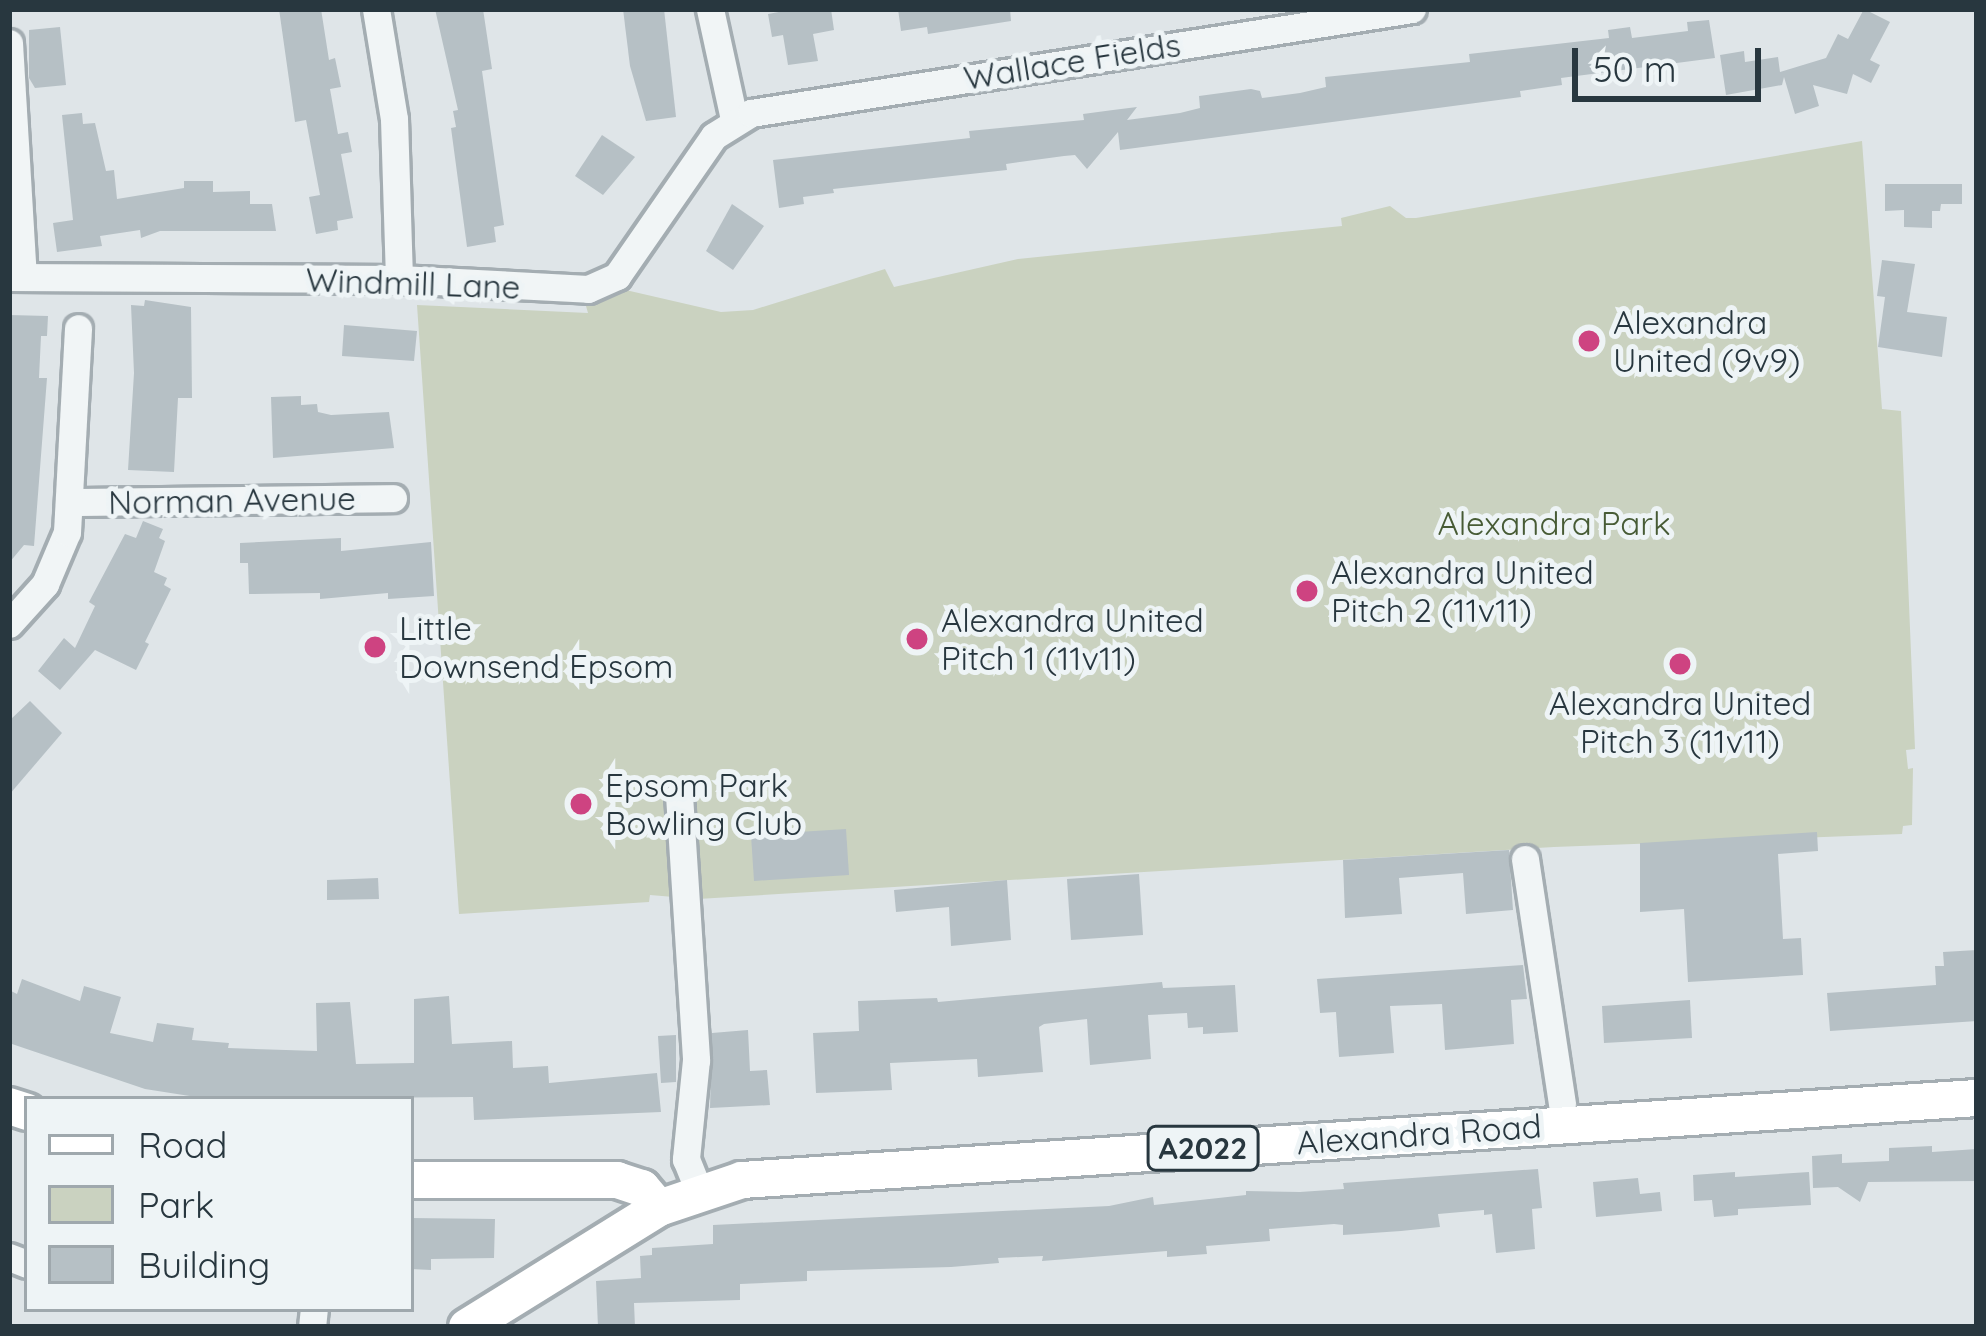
<!DOCTYPE html>
<style>
body{margin:0}
#map{position:relative;width:1986px;height:1336px;overflow:hidden;background:#dfe5e8;font-family:Quicksand,sans-serif}
div>[style]{position:absolute}
.green>*{inset:0;background:#cad2c0}
.building>*{inset:0;background:#b6c0c5}
.roads{filter:drop-shadow(3px 0 #a4adb2) drop-shadow(-3px 0 #a4adb2) drop-shadow(0 3px #a4adb2) drop-shadow(0 -3px #a4adb2)}
.minor>*{height:27px;margin:-13.5px;padding:0 13.5px;transform-origin:13.5px;border-radius:13.5px;background:#f1f5f6}
.major>*{height:36px;margin:-18px;padding:0 18px;transform-origin:18px;border-radius:18px;background:#fff}
.dots>*{width:33px;height:33px;translate:-50% -50%;box-sizing:border-box;border:6px solid #eef4f6;border-radius:50%}
span{translate:-50% -50%;white-space:nowrap;text-align:center;line-height:1.15;-webkit-text-stroke:10px #eef4f6;paint-order:stroke}
.shield-label span{padding:3px 9px;background:#eef4f6;border:3px solid;border-radius:9px;-webkit-text-stroke-width:0}
.shield-label{font-size:30px;color:#28373f;font-weight:700}
.street-label{font-size:33px;color:#28373f}
.poi-label{font-size:33px;color:#28373f}
.left{translate:0 -50%;text-align:left}
.park-label{font-size:33px;color:#475b35}
.frame{position:absolute;inset:0;border:12px solid #28373f;pointer-events:none}
.legend{position:absolute;left:24px;top:1096px;width:390px;height:216px;box-sizing:border-box;background:#eef4f6;border:3px solid #9fa8ad;margin:0;padding:15px 21px;list-style:none;font-size:36px;color:#28373f}
.legend li{display:flex;align-items:center;gap:24px;height:60px}
.legend b{width:60px;border:3px solid #9fa8ad}
.scale{position:absolute;left:1572px;top:48px;width:189px;height:54px;box-sizing:border-box;border:6px solid #28373f;border-top:0;padding-left:15px;font-size:36px;line-height:42px;white-space:nowrap;color:#28373f;-webkit-text-stroke:9px #eef4f6;paint-order:stroke}
</style>
<div id="map">
<div class="green">
<i style="clip-path:polygon(1862px 141px,1882px 409px,1901px 411px,1915px 749px,1906px 750px,1908px 769px,1913px 768px,1912px 825px,1903px 826px,1902px 834px,1554px 847px,698px 899px,650px 895px,649px 902px,459px 914px,417px 305px,588px 313px,586px 306px,617px 288px,721px 312px,753px 310px,885px 269px,894px 287px,1018px 259px,1342px 226px,1341px 218px,1390px 206px,1406px 218px,1416px 218px)"></i>
</div>
<div class="building">
<i style="clip-path:polygon(279px 9px,321px 9px,329px 60px,335px 58px,341px 87px,330px 89px,338px 134px,348px 132px,352px 152px,341px 154px,353px 218px,337px 221px,338px 230px,316px 234px,309px 197px,320px 195px,306px 120px,295px 122px)"></i>
<i style="clip-path:polygon(435px 9px,483px 9px,492px 69px,482px 71px,504px 225px,494px 227px,496px 242px,467px 247px,451px 128px,456px 127px,453px 111px,458px 110px)"></i>
<i style="clip-path:polygon(623px 9px,664px 9px,676px 117px,646px 121px,630px 66px)"></i>
<i style="clip-path:polygon(795px 9px,831px 9px,834px 30px,813px 34px,818px 61px,788px 65px,783px 35px,772px 37px,768px 14px)"></i>
<i style="clip-path:polygon(898px 9px,1010px 9px,1011px 21px,928px 34px,927px 27px,901px 31px)"></i>
<i style="clip-path:polygon(1864px 9px,1890px 22px,1870px 60px,1880px 65px,1871px 83px,1853px 74px,1847px 94px,1813px 85px,1819px 106px,1795px 114px,1784px 77px,1782px 85px,1726px 95px,1720px 55px,1744px 51px,1745px 62px,1778px 57px,1780px 72px,1826px 58px,1838px 34px,1848px 39px)"></i>
<i style="clip-path:polygon(1709px 20px,1715px 58px,1561px 78px,1562px 85px,1520px 91px,1521px 97px,1120px 150px,1118px 132px,1087px 169px,1075px 155px,1064px 156px,1006px 164px,1007px 170px,833px 189px,834px 193px,803px 197px,804px 204px,779px 208px,773px 160px,970px 138px,969px 131px,1084px 120px,1083px 114px,1113px 110px,1137px 107px,1127px 120px,1180px 113px,1200px 108px,1199px 96px,1251px 89px,1260px 91px,1262px 98px,1300px 93px,1326px 87px,1325px 77px,1470px 62px,1469px 54px,1609px 38px,1608px 30px,1630px 27px,1632px 38px,1688px 31px,1687px 22px)"></i>
<i style="clip-path:polygon(60px 27px,66px 85px,35px 88px,29px 78px,29px 30px)"></i>
<i style="clip-path:polygon(82px 113px,83px 124px,95px 123px,106px 171px,114px 170px,117px 199px,184px 188px,184px 181px,213px 181px,213px 192px,250px 191px,250px 204px,272px 204px,276px 231px,160px 231px,141px 238px,140px 230px,100px 236px,102px 246px,57px 252px,53px 223px,73px 220px,62px 115px)"></i>
<i style="clip-path:polygon(602px 135px,635px 157px,603px 195px,575px 176px)"></i>
<i style="clip-path:polygon(1885px 184px,1962px 184px,1962px 204px,1941px 204px,1940px 211px,1932px 211px,1932px 228px,1904px 227px,1904px 210px,1885px 211px)"></i>
<i style="clip-path:polygon(732px 204px,764px 226px,733px 270px,706px 251px)"></i>
<i style="clip-path:polygon(1882px 260px,1915px 264px,1907px 312px,1947px 317px,1942px 357px,1878px 347px,1885px 297px,1877px 296px)"></i>
<i style="clip-path:polygon(145px 300px,191px 307px,192px 398px,178px 398px,174px 472px,128px 470px,134px 373px,131px 305px,144px 306px)"></i>
<i style="clip-path:polygon(9px 315px,48px 316px,47px 336px,41px 336px,39px 378px,47px 378px,34px 546px,24px 545px,9px 563px)"></i>
<i style="clip-path:polygon(344px 325px,417px 331px,414px 361px,342px 356px)"></i>
<i style="clip-path:polygon(301px 396px,301px 405px,317px 404px,318px 412px,331px 415px,389px 412px,394px 448px,273px 458px,271px 397px)"></i>
<i style="clip-path:polygon(143px 521px,163px 529px,159px 538px,165px 541px,154px 572px,167px 578px,164px 585px,171px 589px,145px 642px,149px 644px,136px 670px,95px 650px,60px 690px,38px 671px,64px 638px,75px 648px,95px 606px,89px 602px,125px 534px,136px 538px)"></i>
<i style="clip-path:polygon(341px 538px,341px 551px,431px 542px,434px 596px,388px 599px,388px 593px,320px 599px,320px 593px,249px 594px,248px 563px,240px 563px,240px 543px)"></i>
<i style="clip-path:polygon(30px 701px,62px 733px,9px 795px,9px 721px)"></i>
<i style="clip-path:polygon(846px 829px,849px 875px,754px 881px,751px 835px)"></i>
<i style="clip-path:polygon(1817px 832px,1818px 851px,1778px 854px,1783px 939px,1801px 938px,1803px 975px,1688px 982px,1684px 909px,1640px 912px,1640px 843px)"></i>
<i style="clip-path:polygon(1509px 850px,1513px 910px,1466px 914px,1463px 873px,1399px 878px,1402px 914px,1345px 918px,1343px 860px)"></i>
<i style="clip-path:polygon(1139px 874px,1143px 935px,1071px 940px,1067px 879px)"></i>
<i style="clip-path:polygon(378px 878px,379px 899px,327px 900px,327px 880px)"></i>
<i style="clip-path:polygon(1007px 880px,1011px 940px,951px 946px,949px 907px,896px 912px,894px 890px)"></i>
<i style="clip-path:polygon(1977px 950px,1977px 1021px,1830px 1031px,1827px 993px,1936px 985px,1935px 966px,1944px 966px,1943px 952px)"></i>
<i style="clip-path:polygon(1523px 965px,1527px 999px,1511px 1000px,1514px 1044px,1445px 1050px,1442px 1004px,1390px 1006px,1394px 1053px,1339px 1057px,1336px 1012px,1320px 1013px,1317px 979px)"></i>
<i style="clip-path:polygon(22px 979px,80px 1001px,84px 986px,121px 997px,110px 1033px,153px 1042px,157px 1023px,194px 1028px,192px 1040px,229px 1043px,228px 1048px,317px 1051px,316px 1003px,350px 1002px,356px 1064px,414px 1063px,414px 999px,449px 996px,452px 1044px,512px 1041px,513px 1068px,548px 1066px,549px 1083px,657px 1073px,661px 1112px,474px 1120px,473px 1097px,209px 1099px,145px 1089px,9px 1043px,9px 990px,17px 994px)"></i>
<i style="clip-path:polygon(1162px 982px,1163px 988px,1235px 985px,1238px 1032px,1203px 1034px,1203px 1027px,1188px 1028px,1187px 1013px,1148px 1015px,1151px 1059px,1090px 1065px,1087px 1019px,1044px 1024px,1039px 1027px,1043px 1072px,978px 1077px,977px 1059px,890px 1063px,892px 1090px,816px 1093px,813px 1033px,859px 1031px,858px 1001px,937px 998px,938px 1002px)"></i>
<i style="clip-path:polygon(1690px 1000px,1692px 1038px,1604px 1043px,1602px 1006px)"></i>
<i style="clip-path:polygon(748px 1030px,750px 1071px,767px 1070px,770px 1105px,710px 1108px,712px 1033px)"></i>
<i style="clip-path:polygon(676px 1035px,676px 1082px,661px 1083px,658px 1036px)"></i>
<i style="clip-path:polygon(1932px 1146px,1932px 1152px,1977px 1149px,1977px 1181px,1868px 1182px,1860px 1202px,1838px 1187px,1813px 1188px,1812px 1156px,1842px 1154px,1842px 1163px,1889px 1161px,1889px 1148px)"></i>
<i style="clip-path:polygon(1538px 1169px,1542px 1208px,1532px 1209px,1535px 1249px,1496px 1253px,1492px 1214px,1484px 1215px,1484px 1210px,1438px 1214px,1440px 1227px,1401px 1231px,1343px 1235px,1343px 1225px,1334px 1224px,1269px 1229px,1270px 1241px,1206px 1246px,1207px 1254px,1167px 1257px,1167px 1251px,1042px 1261px,1043px 1256px,998px 1258px,999px 1263px,951px 1267px,807px 1271px,807px 1281px,740px 1284px,740px 1300px,634px 1303px,635px 1327px,598px 1327px,596px 1281px,641px 1278px,640px 1256px,652px 1255px,652px 1248px,713px 1244px,713px 1225px,1109px 1206px,1153px 1197px,1154px 1205px,1246px 1195px,1246px 1191px,1300px 1192px,1344px 1189px,1343px 1183px)"></i>
<i style="clip-path:polygon(1735px 1172px,1735px 1177px,1809px 1172px,1811px 1205px,1738px 1209px,1738px 1215px,1714px 1217px,1712px 1200px,1694px 1201px,1693px 1175px)"></i>
<i style="clip-path:polygon(1638px 1178px,1640px 1194px,1660px 1192px,1662px 1211px,1596px 1217px,1593px 1182px)"></i>
<i style="clip-path:polygon(411px 1218px,495px 1219px,494px 1258px,431px 1259px,431px 1270px,411px 1269px)"></i>
</div>
<div class="roads">
<div class="minor">
<i style="left:376px;top:9px;width:111px;rotate:80.7deg"></i>
<i style="left:394px;top:119px;width:160px;rotate:88.2deg"></i>
<i style="left:710px;top:9px;width:113px;rotate:77.7deg"></i>
<i style="left:9px;top:43px;width:234px;rotate:86.6deg"></i>
<i style="left:9px;top:277px;width:390px;rotate:0.3deg"></i>
<i style="left:399px;top:279px;width:189px;rotate:3deg"></i>
<i style="left:588px;top:289px;width:32px;rotate:-24deg"></i>
<i style="left:617px;top:276px;width:170px;rotate:-55.3deg"></i>
<i style="left:714px;top:136px;width:44px;rotate:-31.9deg"></i>
<i style="left:751px;top:113px;width:669px;rotate:-8.94deg"></i>
<i style="left:72px;top:502px;width:321px;rotate:-0.7deg"></i>
<i style="left:9px;top:624px;width:54px;rotate:-48deg"></i>
<i style="left:45px;top:584px;width:56px;rotate:-67.1deg"></i>
<i style="left:67px;top:532px;width:204px;rotate:-86.9deg"></i>
<i style="left:679px;top:795px;width:266px;rotate:86.3deg"></i>
<i style="left:696px;top:1060px;width:100px;rotate:95.8deg"></i>
<i style="left:686px;top:1159px;width:35px;rotate:68deg"></i>
<i style="left:1525px;top:859px;width:248px;rotate:81.4deg"></i>
<i style="left:9px;top:1257px;width:19px;rotate:21deg"></i>
<i style="left:312px;top:1327px;width:18px;rotate:-84deg"></i>
</div>
<div class="major">
<i style="left:9px;top:1106px;width:19px;rotate:18deg"></i>
<i style="left:411px;top:1180px;width:206px"></i>
<i style="left:617px;top:1180px;width:26px;rotate:18deg"></i>
<i style="left:642px;top:1188px;width:26px;rotate:50deg"></i>
<i style="left:467px;top:1327px;width:226px;rotate:-31.8deg"></i>
<i style="left:659px;top:1208px;width:88px;rotate:-18.6deg"></i>
<i style="left:742px;top:1180px;width:1238px;rotate:-3.8deg"></i>
</div>
</div>
<div class="dots">
<i style="left:1589px;top:341px;background:#ce4381"></i>
<i style="left:1307px;top:591px;background:#ce4381"></i>
<i style="left:917px;top:639px;background:#ce4381"></i>
<i style="left:375px;top:647px;background:#ce4381"></i>
<i style="left:1680px;top:664px;background:#ce4381"></i>
<i style="left:581px;top:804px;background:#ce4381"></i>
</div>
<div class="shield-label">
<span style="left:1203px;top:1148px">A2022</span>
</div>
<div class="street-label">
<span style="left:1072px;top:61px;rotate:-9deg">Wallace Fields</span>
<span style="left:413px;top:283px;rotate:2deg">Windmill Lane</span>
<span style="left:232px;top:500px;rotate:-1deg">Norman Avenue</span>
<span style="left:1419px;top:1134px;rotate:-4deg">Alexandra Road</span>
</div>
<div class="poi-label">
<span class="left" style="left:1613px;top:341px">Alexandra<br>United (9v9)</span>
<span class="left" style="left:1331px;top:591px">Alexandra United<br>Pitch 2 (11v11)</span>
<span class="left" style="left:941px;top:639px">Alexandra United<br>Pitch 1 (11v11)</span>
<span class="left" style="left:399px;top:647px">Little<br>Downsend Epsom</span>
<span style="left:1680px;top:722px">Alexandra United<br>Pitch 3 (11v11)</span>
<span class="left" style="left:605px;top:804px">Epsom Park<br>Bowling Club</span>
</div>
<div class="park-label">
<span style="left:1554px;top:523px">Alexandra Park</span>
</div>
<div class="frame"></div>
<ul class="legend">
<li><b style="height:15px;background:#fff"></b>Road</li>
<li><b style="height:33px;background:#cad2c0"></b>Park</li>
<li><b style="height:33px;background:#b6c0c5"></b>Building</li>
</ul>
<div class="scale">50 m</div>
</div>
